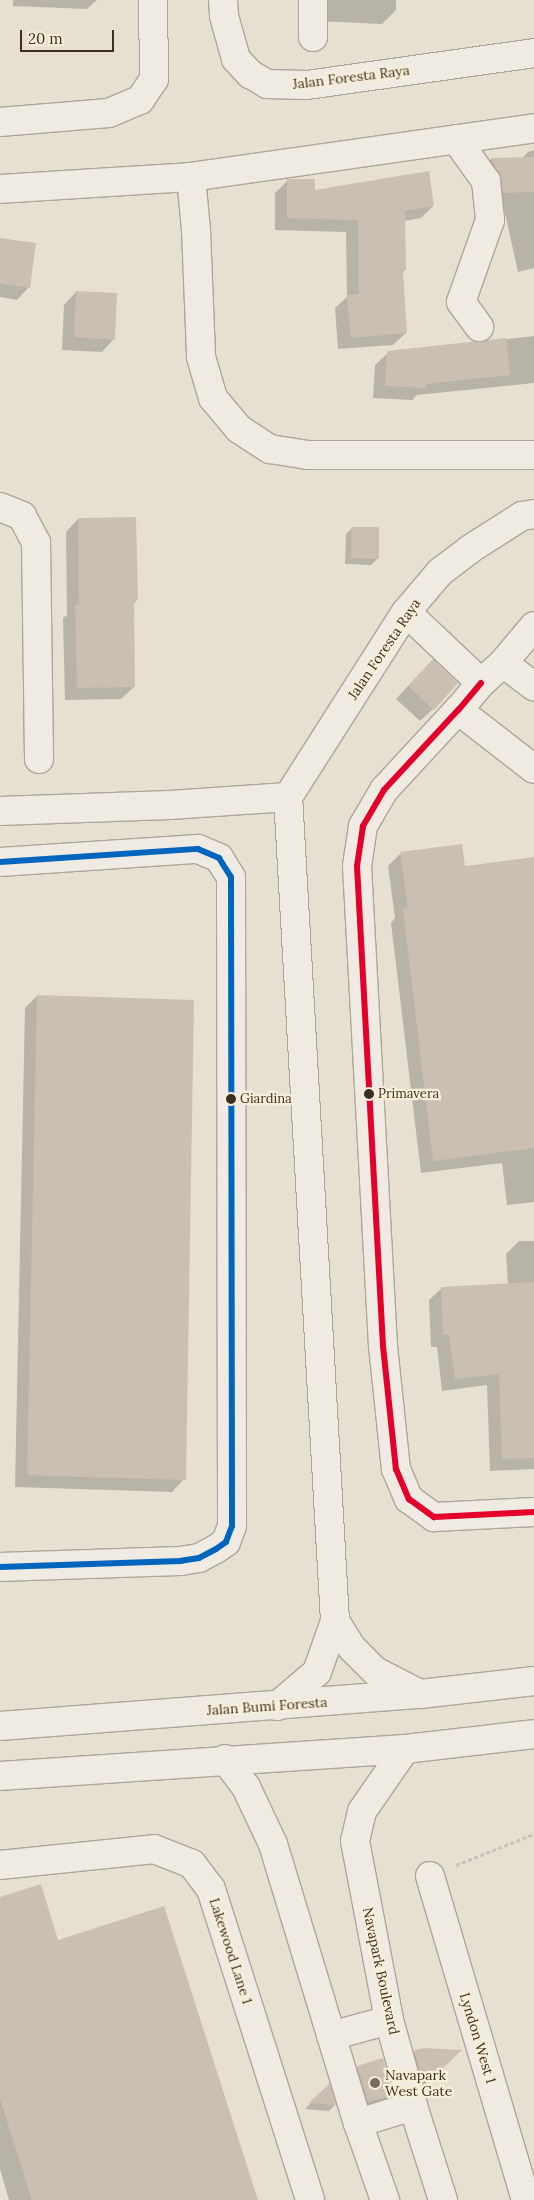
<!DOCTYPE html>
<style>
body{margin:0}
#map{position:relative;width:534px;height:2200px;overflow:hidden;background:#e7e0d1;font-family:Lora,serif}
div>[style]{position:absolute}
.shadow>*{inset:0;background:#0003}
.building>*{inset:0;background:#cbbfb2}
.path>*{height:3px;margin-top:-1.5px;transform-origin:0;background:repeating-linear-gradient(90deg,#c8c2b9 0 4px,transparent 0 6.5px)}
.roads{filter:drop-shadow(1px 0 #ada599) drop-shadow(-1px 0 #ada599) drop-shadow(0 1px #ada599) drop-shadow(0 -1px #ada599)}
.minor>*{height:28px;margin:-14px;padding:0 14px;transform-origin:14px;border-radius:14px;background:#efebe3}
.secondary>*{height:28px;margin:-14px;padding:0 14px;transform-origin:14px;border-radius:14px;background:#efebe3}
.bus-1>*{height:6px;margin:-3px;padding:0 3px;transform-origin:3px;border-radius:3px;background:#e4002b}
.bus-2>*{height:6px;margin:-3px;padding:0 3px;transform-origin:3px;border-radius:3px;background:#0065bd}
.dots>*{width:14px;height:14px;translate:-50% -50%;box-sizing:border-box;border:2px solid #f7eed8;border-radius:50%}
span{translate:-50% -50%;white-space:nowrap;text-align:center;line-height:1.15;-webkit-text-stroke:4.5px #f7eed8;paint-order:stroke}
.bus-label{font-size:13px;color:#3d2e20}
.left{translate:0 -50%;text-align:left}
.street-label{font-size:14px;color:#3d2e20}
.poi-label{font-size:14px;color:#3d2e20}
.scale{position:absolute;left:20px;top:30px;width:94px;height:22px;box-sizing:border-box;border:2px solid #3d2e20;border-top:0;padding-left:6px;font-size:15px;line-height:18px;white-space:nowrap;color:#3d2e20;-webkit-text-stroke:4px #f7eed8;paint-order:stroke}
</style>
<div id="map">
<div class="shadow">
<i style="clip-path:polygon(13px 0,97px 0,87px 9px,13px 6px)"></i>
<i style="clip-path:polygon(318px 0,396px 0,396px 10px,382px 24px,317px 21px)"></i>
<i style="clip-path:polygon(534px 150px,534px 268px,518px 272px,503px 204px,491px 205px,479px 172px,491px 159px,521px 159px,528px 152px)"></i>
<i style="clip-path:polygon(288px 180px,314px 191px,433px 206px,421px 218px,404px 221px,405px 270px,402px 273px,406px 333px,393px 345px,338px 349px,335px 308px,347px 297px,346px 232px,275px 230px,275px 193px)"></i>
<i style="clip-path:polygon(0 240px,29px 287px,17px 300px,0 297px)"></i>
<i style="clip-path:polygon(76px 292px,114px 339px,102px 352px,62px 350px,64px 305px)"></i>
<i style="clip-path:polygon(534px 328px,534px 383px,417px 395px,412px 400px,373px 398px,375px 365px,388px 353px,534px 336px)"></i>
<i style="clip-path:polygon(78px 519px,137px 600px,133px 604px,134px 687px,121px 699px,65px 700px,63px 618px,67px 615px,66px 532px)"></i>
<i style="clip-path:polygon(352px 528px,377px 559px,371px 565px,345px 564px,346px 534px)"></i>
<i style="clip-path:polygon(420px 673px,433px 709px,420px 721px,396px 699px)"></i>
<i style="clip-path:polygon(400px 854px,464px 867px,534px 859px,534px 1202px,507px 1205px,502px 1163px,421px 1173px,391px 923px,395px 918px,388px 866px)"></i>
<i style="clip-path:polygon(37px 996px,184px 1479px,172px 1492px,15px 1487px,25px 1008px)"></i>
<i style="clip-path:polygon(519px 1241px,534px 1241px,534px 1469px,490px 1471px,487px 1385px,442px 1391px,437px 1347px,431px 1347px,429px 1300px,442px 1288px,508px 1284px,506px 1254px)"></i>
<i style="clip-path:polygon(0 1898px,58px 1941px,257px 2200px,9px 2200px,0 2169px)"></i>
<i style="clip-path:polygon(424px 2050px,459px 2051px,426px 2083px,416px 2088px,408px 2058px,414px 2052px)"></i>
<i style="clip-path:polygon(358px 2068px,392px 2094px,386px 2101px,362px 2107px,351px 2074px)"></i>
<i style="clip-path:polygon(329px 2085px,335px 2105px,329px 2111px,305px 2109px)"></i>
</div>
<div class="building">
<i style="clip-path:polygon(534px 157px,534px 192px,503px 193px,501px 179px,491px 158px)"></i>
<i style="clip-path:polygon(429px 171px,434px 206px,405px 211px,406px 270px,403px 270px,407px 333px,351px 338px,347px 295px,359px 294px,358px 220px,287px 218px,287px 179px,315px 179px,315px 190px)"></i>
<i style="clip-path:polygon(0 238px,36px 243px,30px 288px,0 283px)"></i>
<i style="clip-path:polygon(76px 291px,117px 293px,115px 340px,74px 337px)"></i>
<i style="clip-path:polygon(506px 338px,510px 375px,426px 384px,426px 388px,385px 386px,387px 351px)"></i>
<i style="clip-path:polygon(136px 517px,138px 600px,134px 600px,135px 687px,77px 688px,75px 605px,79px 605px,78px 518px)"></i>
<i style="clip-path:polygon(352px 527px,379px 527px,379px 559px,351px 558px)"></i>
<i style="clip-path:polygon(433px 659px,458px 683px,434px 710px,408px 686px)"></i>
<i style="clip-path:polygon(462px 844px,465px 866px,534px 857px,534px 1148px,433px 1161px,403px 909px,408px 908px,400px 852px)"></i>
<i style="clip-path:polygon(37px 995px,194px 1000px,186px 1480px,27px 1475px)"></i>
<i style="clip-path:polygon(534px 1282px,534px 1458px,502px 1459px,499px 1374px,455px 1379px,449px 1335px,443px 1335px,441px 1287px)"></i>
<i style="clip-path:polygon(41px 1884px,58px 1940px,164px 1906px,258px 2200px,32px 2200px,0 2099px,0 1897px)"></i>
<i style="clip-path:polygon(424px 2048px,462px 2050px,434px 2077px,423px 2082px,414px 2050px)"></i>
<i style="clip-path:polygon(383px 2058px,394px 2095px,368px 2102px,357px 2066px)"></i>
<i style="clip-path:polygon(330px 2083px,336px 2105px,309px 2103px)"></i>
</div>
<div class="path">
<i style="left:456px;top:1865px;width:84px;rotate:-21.7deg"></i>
</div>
<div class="roads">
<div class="minor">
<i style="left:223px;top:0;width:16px;rotate:86deg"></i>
<i style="left:224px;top:16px;width:45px;rotate:74.4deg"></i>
<i style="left:236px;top:59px;width:21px;rotate:47deg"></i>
<i style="left:250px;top:74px;width:20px;rotate:30deg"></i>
<i style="left:267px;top:84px;width:40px;rotate:1.4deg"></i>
<i style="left:307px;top:85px;width:229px;rotate:-8deg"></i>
<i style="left:313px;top:0;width:37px;rotate:90deg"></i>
<i style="left:0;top:122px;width:109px;rotate:-4.7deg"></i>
<i style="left:109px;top:113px;width:34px;rotate:-23deg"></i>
<i style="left:140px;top:100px;width:25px;rotate:-56deg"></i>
<i style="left:154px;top:79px;width:79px;rotate:-90.7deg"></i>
<i style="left:456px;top:139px;width:52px;rotate:54.5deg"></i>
<i style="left:486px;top:181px;width:39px;rotate:84deg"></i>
<i style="left:490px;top:220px;width:87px;rotate:109.5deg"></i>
<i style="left:461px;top:302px;width:31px;rotate:54deg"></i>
<i style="left:191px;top:177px;width:53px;rotate:84.6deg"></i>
<i style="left:196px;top:230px;width:127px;rotate:87.7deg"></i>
<i style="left:201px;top:357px;width:43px;rotate:73.7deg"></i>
<i style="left:213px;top:398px;width:40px;rotate:50deg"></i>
<i style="left:239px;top:429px;width:37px;rotate:33deg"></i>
<i style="left:270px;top:449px;width:37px;rotate:9deg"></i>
<i style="left:307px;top:455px;width:227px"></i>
<i style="left:0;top:189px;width:191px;rotate:-3.6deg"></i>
<i style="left:191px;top:177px;width:346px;rotate:-8.1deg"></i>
<i style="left:0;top:507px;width:24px;rotate:22deg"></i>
<i style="left:22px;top:516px;width:30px;rotate:62deg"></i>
<i style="left:36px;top:542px;width:217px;rotate:89.2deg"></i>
<i style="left:406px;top:612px;width:103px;rotate:43.4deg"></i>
<i style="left:481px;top:683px;width:30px;rotate:-42deg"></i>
<i style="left:503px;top:663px;width:48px;rotate:-50deg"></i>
<i style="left:503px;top:663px;width:39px;rotate:37deg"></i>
<i style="left:481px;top:683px;width:35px;rotate:130deg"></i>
<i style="left:458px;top:710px;width:109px;rotate:132.8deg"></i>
<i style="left:384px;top:790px;width:42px;rotate:120.3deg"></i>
<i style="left:363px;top:826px;width:40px;rotate:98.5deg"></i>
<i style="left:357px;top:866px;width:481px;rotate:86.9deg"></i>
<i style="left:383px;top:1346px;width:124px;rotate:84deg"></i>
<i style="left:396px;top:1469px;width:33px;rotate:67deg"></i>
<i style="left:409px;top:1499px;width:31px;rotate:36deg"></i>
<i style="left:434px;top:1517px;width:100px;rotate:-2.9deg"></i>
<i style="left:458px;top:710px;width:96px;rotate:37.8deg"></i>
<i style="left:288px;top:797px;width:219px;rotate:-57.5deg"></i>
<i style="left:406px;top:612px;width:52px;rotate:-49.6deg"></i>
<i style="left:440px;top:572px;width:38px;rotate:-37deg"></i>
<i style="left:470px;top:549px;width:62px;rotate:-32.4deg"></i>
<i style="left:522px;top:516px;width:12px;rotate:-9deg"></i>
<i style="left:0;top:811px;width:170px;rotate:-2deg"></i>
<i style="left:170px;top:805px;width:118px;rotate:-3.9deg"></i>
<i style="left:0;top:862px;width:198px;rotate:-3.8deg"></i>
<i style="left:198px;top:849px;width:23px;rotate:23deg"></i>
<i style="left:219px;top:858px;width:22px;rotate:58deg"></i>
<i style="left:231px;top:877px;width:649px;rotate:89.91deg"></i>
<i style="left:232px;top:1526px;width:17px;rotate:111deg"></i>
<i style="left:226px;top:1542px;width:12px;rotate:145deg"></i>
<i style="left:216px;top:1549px;width:19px;rotate:152deg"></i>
<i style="left:199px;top:1558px;width:18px;rotate:171deg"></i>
<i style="left:181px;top:1561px;width:181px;rotate:178.1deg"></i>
<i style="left:335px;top:1621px;width:32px;rotate:58deg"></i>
<i style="left:352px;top:1648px;width:33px;rotate:45deg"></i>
<i style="left:375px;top:1671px;width:51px;rotate:27.1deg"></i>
<i style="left:277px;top:1706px;width:52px;rotate:-40.4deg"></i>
<i style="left:317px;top:1672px;width:54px;rotate:-70.6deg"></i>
<i style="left:335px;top:1621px;width:825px;rotate:-93.26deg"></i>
<i style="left:405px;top:1749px;width:75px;rotate:124.7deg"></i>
<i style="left:362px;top:1811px;width:31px;rotate:103deg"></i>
<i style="left:355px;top:1841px;width:182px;rotate:79.2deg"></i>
<i style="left:389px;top:2020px;width:89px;rotate:74.4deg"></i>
<i style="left:413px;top:2106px;width:99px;rotate:72.3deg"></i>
<i style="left:225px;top:1759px;width:35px;rotate:53deg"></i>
<i style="left:246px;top:1787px;width:63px;rotate:64.7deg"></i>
<i style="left:273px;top:1844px;width:292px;rotate:73.1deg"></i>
<i style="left:358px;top:2123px;width:82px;rotate:70.7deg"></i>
<i style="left:0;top:1865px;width:155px;rotate:-5.9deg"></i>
<i style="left:154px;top:1849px;width:41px;rotate:21.5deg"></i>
<i style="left:192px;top:1864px;width:31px;rotate:53deg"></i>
<i style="left:211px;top:1889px;width:326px;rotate:72.3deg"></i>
<i style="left:430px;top:1876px;width:338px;rotate:73.5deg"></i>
<i style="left:331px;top:2036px;width:60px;rotate:-15.4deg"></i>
<i style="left:358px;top:2123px;width:58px;rotate:-17.2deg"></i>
</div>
<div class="secondary">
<i style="left:0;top:1726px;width:421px;rotate:-4.4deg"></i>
<i style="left:420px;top:1694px;width:115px;rotate:-6.5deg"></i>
<i style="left:0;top:1776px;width:406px;rotate:-3.8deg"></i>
<i style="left:405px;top:1749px;width:130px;rotate:-6.6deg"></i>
</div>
</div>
<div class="bus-1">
<i style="left:481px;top:683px;width:35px;rotate:130deg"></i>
<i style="left:458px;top:710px;width:109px;rotate:132.8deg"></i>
<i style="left:384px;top:790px;width:42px;rotate:120.3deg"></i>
<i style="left:363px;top:826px;width:40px;rotate:98.5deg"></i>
<i style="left:357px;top:866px;width:481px;rotate:86.9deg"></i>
<i style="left:383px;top:1346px;width:124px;rotate:84deg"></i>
<i style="left:396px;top:1469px;width:33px;rotate:67deg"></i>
<i style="left:409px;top:1499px;width:31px;rotate:36deg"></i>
<i style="left:434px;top:1517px;width:100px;rotate:-2.9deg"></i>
</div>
<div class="bus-2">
<i style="left:0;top:862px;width:198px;rotate:-3.8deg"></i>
<i style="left:198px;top:849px;width:23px;rotate:23deg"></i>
<i style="left:219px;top:858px;width:22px;rotate:58deg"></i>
<i style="left:231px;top:877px;width:649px;rotate:89.91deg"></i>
<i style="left:232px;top:1526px;width:17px;rotate:111deg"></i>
<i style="left:226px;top:1542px;width:12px;rotate:145deg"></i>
<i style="left:216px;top:1549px;width:19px;rotate:152deg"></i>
<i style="left:199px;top:1558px;width:18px;rotate:171deg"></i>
<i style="left:181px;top:1561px;width:181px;rotate:178.1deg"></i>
</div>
<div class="dots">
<i style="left:369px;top:1094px;background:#3d2e20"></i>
<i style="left:231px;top:1099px;background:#3d2e20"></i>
<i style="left:375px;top:2083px;background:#786c5e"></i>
</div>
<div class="bus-label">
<span class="left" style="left:378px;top:1094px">Primavera</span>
<span class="left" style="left:240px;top:1099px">Giardina</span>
</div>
<div class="street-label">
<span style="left:351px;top:77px;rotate:-7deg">Jalan Foresta Raya</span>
<span style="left:384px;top:649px;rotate:-56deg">Jalan Foresta Raya</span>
<span style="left:267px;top:1706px;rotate:-4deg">Jalan Bumi Foresta</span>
<span style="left:231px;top:1951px;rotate:72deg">Lakewood Lane 1</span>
<span style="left:381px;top:1971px;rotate:78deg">Navapark Boulevard</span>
<span style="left:478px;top:2038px;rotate:73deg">Lyndon West 1</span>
</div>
<div class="poi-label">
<span class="left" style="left:385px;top:2083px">Navapark<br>West Gate</span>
</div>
<div class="scale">20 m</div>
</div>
